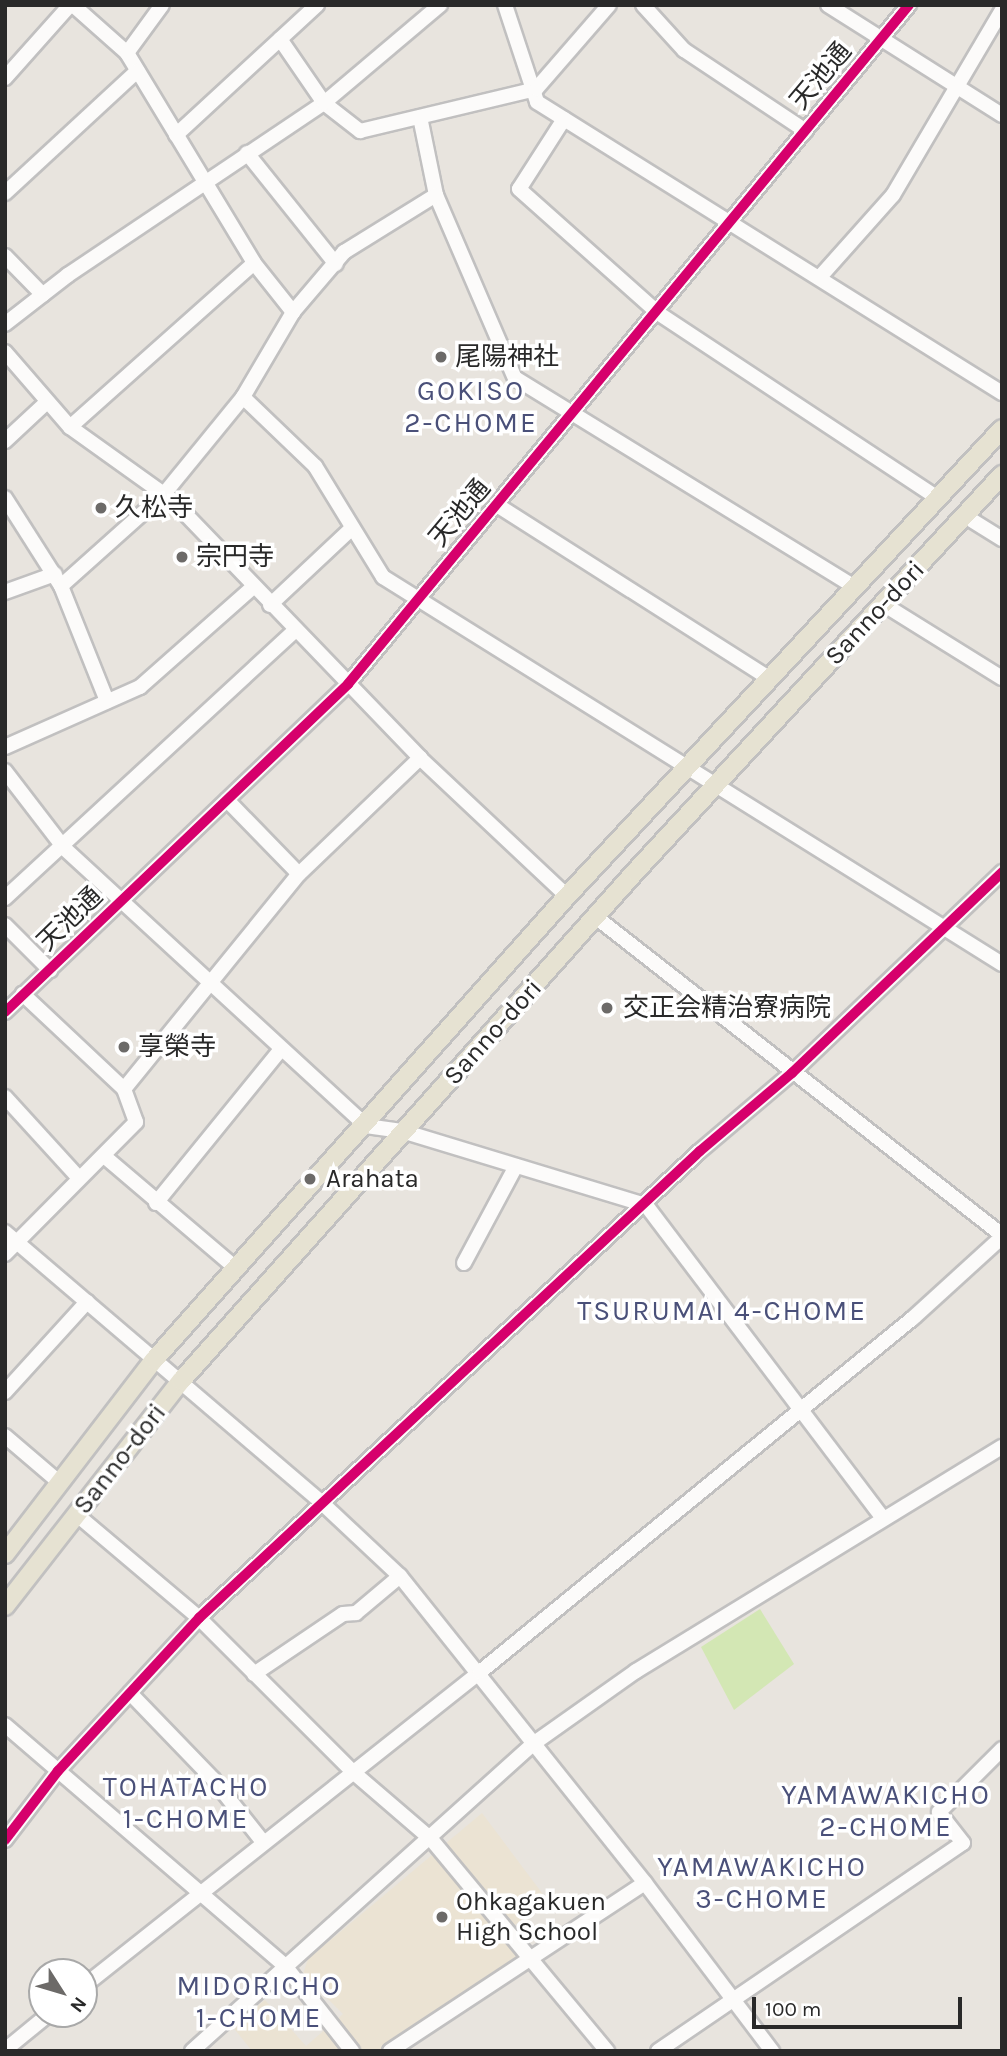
<!DOCTYPE html>
<meta charset="utf-8">
<style>
body{margin:0}
#map{position:relative;width:1007px;height:2056px;overflow:hidden;background:#e8e4de;font-family:Karla,"Noto Sans JP",sans-serif}
div>[style]{position:absolute}
.education>*{inset:0;background:#ebe3d3}
.pitch>*{inset:0;background:#d3e7b4}
.roads{filter:drop-shadow(2px 0 #c1c0c0) drop-shadow(-2px 0 #c1c0c0) drop-shadow(0 2px #c1c0c0) drop-shadow(0 -2px #c1c0c0)}
.minor>*{height:14px;margin:-7px;padding:0 7px;transform-origin:7px;border-radius:7px;background:#fcfbfa}
.major>*{height:18px;margin:-9px;padding:0 9px;transform-origin:9px;border-radius:9px;background:#e6e2d2}
.cycleway>*{height:10px;margin:-5px;padding:0 5px;transform-origin:5px;border-radius:5px;background:#d6006c}
.dots>*{width:19px;height:19px;translate:-50% -50%;box-sizing:border-box;border:4px solid #fff;border-radius:50%}
span{translate:-50% -50%;white-space:nowrap;text-align:center;line-height:1.15;-webkit-text-stroke:7px #fff;paint-order:stroke}
.street-label{font-size:26px;color:#292929}
.poi-label{font-size:26px;color:#292929}
.left{translate:0 -50%;text-align:left}
.neighbourhood-label{font-size:28px;color:#4a5079;letter-spacing:2px}
.frame{position:absolute;inset:0;border:7px solid #292929;pointer-events:none}
.north{position:absolute;left:28px;top:1958px;width:70px;height:70px;box-sizing:border-box;background:#fff;border:2px solid #a9a9a9;border-radius:50%;rotate:127deg;font-size:19px;font-weight:700;line-height:28px;text-align:center;color:#292929}
.north::after{content:'';display:block;margin:auto;width:24px;height:32px;background:#6c6a68;clip-path:polygon(50% 0,100% 100%,50% 72%,0 100%)}
.scale{position:absolute;left:752px;top:1997px;width:210px;height:32px;box-sizing:border-box;border:4px solid #292929;border-top:0;padding-left:9px;font-size:21px;line-height:24px;white-space:nowrap;color:#292929;-webkit-text-stroke:5px #fff;paint-order:stroke}
</style>
<div id="map">
<div class="education">
<i style="clip-path:polygon(482px 1813px,548px 1901px,505px 1932px,523px 1954px,380px 2051px,252px 2051px,232px 2026px,265px 2000px,306px 2046px,343px 2014px,303px 1974px,308px 1959px)"></i>
</div>
<div class="pitch">
<i style="clip-path:polygon(760px 1609px,794px 1664px,734px 1710px,701px 1647px)"></i>
</div>
<div class="roads">
<div class="minor">
<i style="left:73px;top:5px;width:72px;rotate:41.6deg"></i>
<i style="left:127px;top:53px;width:245px;rotate:58.8deg"></i>
<i style="left:254px;top:263px;width:63px;rotate:51.5deg"></i>
<i style="left:505px;top:5px;width:102px;rotate:71.7deg"></i>
<i style="left:537px;top:102px;width:549px;rotate:32.04deg"></i>
<i style="left:643px;top:5px;width:61px;rotate:47.7deg"></i>
<i style="left:684px;top:50px;width:146px;rotate:33.6deg"></i>
<i style="left:828px;top:5px;width:206px;rotate:32.3deg"></i>
<i style="left:280px;top:39px;width:78px;rotate:55.5deg"></i>
<i style="left:324px;top:103px;width:46px;rotate:37.9deg"></i>
<i style="left:360px;top:131px;width:181px;rotate:-13.4deg"></i>
<i style="left:536px;top:89px;width:111px;rotate:-49deg"></i>
<i style="left:127px;top:53px;width:59px;rotate:-53.9deg"></i>
<i style="left:5px;top:78px;width:98px;rotate:-48.3deg"></i>
<i style="left:420px;top:117px;width:80px;rotate:78.4deg"></i>
<i style="left:436px;top:195px;width:199px;rotate:66.7deg"></i>
<i style="left:515px;top:378px;width:400px;rotate:31.6deg"></i>
<i style="left:564px;top:119px;width:83px;rotate:122.7deg"></i>
<i style="left:519px;top:189px;width:186px;rotate:41.7deg"></i>
<i style="left:658px;top:313px;width:336px;rotate:33.5deg"></i>
<i style="left:176px;top:135px;width:192px;rotate:-42.7deg"></i>
<i style="left:247px;top:153px;width:142px;rotate:51.3deg"></i>
<i style="left:5px;top:193px;width:180px;rotate:-42.7deg"></i>
<i style="left:5px;top:256px;width:54px;rotate:45.7deg"></i>
<i style="left:819px;top:278px;width:111px;rotate:-48.3deg"></i>
<i style="left:893px;top:195px;width:215px;rotate:-59.5deg"></i>
<i style="left:5px;top:324px;width:80px;rotate:-37.9deg"></i>
<i style="left:68px;top:275px;width:308px;rotate:-33.9deg"></i>
<i style="left:324px;top:103px;width:152px;rotate:-40.2deg"></i>
<i style="left:5px;top:352px;width:99px;rotate:49.1deg"></i>
<i style="left:70px;top:427px;width:125px;rotate:35.6deg"></i>
<i style="left:172px;top:500px;width:358px;rotate:46.1deg"></i>
<i style="left:420px;top:758px;width:202px;rotate:43.2deg"></i>
<i style="left:243px;top:397px;width:100px;rotate:43.8deg"></i>
<i style="left:315px;top:466px;width:130px;rotate:58.5deg"></i>
<i style="left:383px;top:577px;width:730px;rotate:32.01deg"></i>
<i style="left:70px;top:427px;width:246px;rotate:-41.7deg"></i>
<i style="left:5px;top:441px;width:57px;rotate:-42.9deg"></i>
<i style="left:5px;top:498px;width:104px;rotate:57.5deg"></i>
<i style="left:61px;top:586px;width:124px;rotate:68.2deg"></i>
<i style="left:497px;top:505px;width:322px;rotate:32.5deg"></i>
<i style="left:965px;top:516px;width:44px;rotate:31.9deg"></i>
<i style="left:61px;top:586px;width:138px;rotate:-41.8deg"></i>
<i style="left:164px;top:494px;width:125px;rotate:-50.8deg"></i>
<i style="left:243px;top:397px;width:99px;rotate:-59.5deg"></i>
<i style="left:293px;top:312px;width:79px;rotate:-49.6deg"></i>
<i style="left:344px;top:252px;width:108px;rotate:-31.8deg"></i>
<i style="left:5px;top:592px;width:53px;rotate:-19.8deg"></i>
<i style="left:883px;top:604px;width:140px;rotate:31.9deg"></i>
<i style="left:270px;top:605px;width:112px;rotate:-43.2deg"></i>
<i style="left:5px;top:747px;width:148px;rotate:-24deg"></i>
<i style="left:140px;top:687px;width:151px;rotate:-41.5deg"></i>
<i style="left:5px;top:771px;width:97px;rotate:52.5deg"></i>
<i style="left:64px;top:848px;width:410px;rotate:42.6deg"></i>
<i style="left:366px;top:1126px;width:36px;rotate:8deg"></i>
<i style="left:402px;top:1131px;width:255px;rotate:16.9deg"></i>
<i style="left:646px;top:1205px;width:393px;rotate:52.9deg"></i>
<i style="left:227px;top:800px;width:103px;rotate:45.8deg"></i>
<i style="left:5px;top:898px;width:393px;rotate:-42.7deg"></i>
<i style="left:597px;top:918px;width:514px;rotate:38.05deg"></i>
<i style="left:5px;top:925px;width:64px;rotate:45deg"></i>
<i style="left:5px;top:1012px;width:475px;rotate:-43.7deg"></i>
<i style="left:348px;top:684px;width:881px;rotate:-50.44deg"></i>
<i style="left:124px;top:1089px;width:277px;rotate:-50.9deg"></i>
<i style="left:299px;top:874px;width:168px;rotate:-43.8deg"></i>
<i style="left:5px;top:1097px;width:108px;rotate:47.6deg"></i>
<i style="left:104px;top:1156px;width:175px;rotate:40.4deg"></i>
<i style="left:156px;top:1203px;width:198px;rotate:-50.9deg"></i>
<i style="left:5px;top:1232px;width:418px;rotate:40.5deg"></i>
<i style="left:323px;top:1504px;width:105px;rotate:43.1deg"></i>
<i style="left:400px;top:1576px;width:393px;rotate:51.4deg"></i>
<i style="left:645px;top:1883px;width:211px;rotate:52.9deg"></i>
<i style="left:5px;top:1254px;width:186px;rotate:-45.2deg"></i>
<i style="left:136px;top:1122px;width:35px;rotate:-110deg"></i>
<i style="left:124px;top:1089px;width:139px;rotate:-136.8deg"></i>
<i style="left:464px;top:1263px;width:110px;rotate:-61.8deg"></i>
<i style="left:5px;top:1392px;width:122px;rotate:-47.7deg"></i>
<i style="left:5px;top:1436px;width:72px;rotate:40.5deg"></i>
<i style="left:76px;top:1514px;width:161px;rotate:40.2deg"></i>
<i style="left:199px;top:1618px;width:218px;rotate:45deg"></i>
<i style="left:353px;top:1772px;width:103px;rotate:40.7deg"></i>
<i style="left:431px;top:1839px;width:276px;rotate:50.3deg"></i>
<i style="left:254px;top:1674px;width:107px;rotate:-34deg"></i>
<i style="left:343px;top:1614px;width:13px;rotate:-4deg"></i>
<i style="left:356px;top:1613px;width:57px;rotate:-40.1deg"></i>
<i style="left:130px;top:1693px;width:120px;rotate:46deg"></i>
<i style="left:213px;top:1779px;width:80px;rotate:51.6deg"></i>
<i style="left:5px;top:1725px;width:371px;rotate:40.7deg"></i>
<i style="left:286px;top:1967px;width:107px;rotate:51.8deg"></i>
<i style="left:5px;top:1840px;width:87px;rotate:-52.5deg"></i>
<i style="left:58px;top:1771px;width:208px;rotate:-47.3deg"></i>
<i style="left:199px;top:1618px;width:685px;rotate:-42.99deg"></i>
<i style="left:700px;top:1151px;width:121px;rotate:-40.3deg"></i>
<i style="left:792px;top:1073px;width:291px;rotate:-43.7deg"></i>
<i style="left:84px;top:1986px;width:505px;rotate:-38.41deg"></i>
<i style="left:480px;top:1672px;width:559px;rotate:-39.27deg"></i>
<i style="left:913px;top:1318px;width:120px;rotate:-42.3deg"></i>
<i style="left:5px;top:2050px;width:57px;rotate:-39.3deg"></i>
<i style="left:192px;top:2051px;width:459px;rotate:-42deg"></i>
<i style="left:533px;top:1744px;width:126px;rotate:-35.3deg"></i>
<i style="left:636px;top:1671px;width:429px;rotate:-31.5deg"></i>
<i style="left:390px;top:2051px;width:305px;rotate:-33.4deg"></i>
<i style="left:658px;top:2051px;width:369px;rotate:-34.3deg"></i>
<i style="left:963px;top:1843px;width:39px;rotate:-128deg"></i>
<i style="left:939px;top:1812px;width:89px;rotate:-45deg"></i>
</div>
<div class="major">
<i style="left:5px;top:1554px;width:245px;rotate:-52.5deg"></i>
<i style="left:154px;top:1360px;width:621px;rotate:-48.33deg"></i>
<i style="left:567px;top:896px;width:638px;rotate:-47.03deg"></i>
<i style="left:5px;top:1606px;width:286px;rotate:-52deg"></i>
<i style="left:181px;top:1381px;width:682px;rotate:-48.27deg"></i>
<i style="left:635px;top:872px;width:541px;rotate:-47.25deg"></i>
</div>
</div>
<div class="cycleway">
<i style="left:5px;top:1012px;width:475px;rotate:-43.7deg"></i>
<i style="left:348px;top:684px;width:881px;rotate:-50.44deg"></i>
<i style="left:5px;top:1840px;width:87px;rotate:-52.5deg"></i>
<i style="left:58px;top:1771px;width:208px;rotate:-47.3deg"></i>
<i style="left:199px;top:1618px;width:685px;rotate:-42.99deg"></i>
<i style="left:700px;top:1151px;width:121px;rotate:-40.3deg"></i>
<i style="left:792px;top:1073px;width:291px;rotate:-43.7deg"></i>
</div>
<div class="dots">
<i style="left:441px;top:357px;background:#6c6a68"></i>
<i style="left:101px;top:508px;background:#6c6a68"></i>
<i style="left:182px;top:557px;background:#6c6a68"></i>
<i style="left:607px;top:1008px;background:#6c6a68"></i>
<i style="left:124px;top:1047px;background:#6c6a68"></i>
<i style="left:310px;top:1179px;background:#6c6a68"></i>
<i style="left:442px;top:1917px;background:#6c6a68"></i>
</div>
<div class="street-label">
<span style="left:821px;top:76px;rotate:-50deg">天池通</span>
<span style="left:460px;top:513px;rotate:-50deg">天池通</span>
<span style="left:875px;top:613px;rotate:-47deg">Sanno-dori</span>
<span style="left:70px;top:919px;rotate:-44deg">天池通</span>
<span style="left:493px;top:1032px;rotate:-48deg">Sanno-dori</span>
<span style="left:120px;top:1459px;rotate:-52deg">Sanno-dori</span>
</div>
<div class="poi-label">
<span class="left" style="left:455px;top:357px">尾陽神社</span>
<span class="left" style="left:115px;top:508px">久松寺</span>
<span class="left" style="left:196px;top:557px">宗円寺</span>
<span class="left" style="left:623px;top:1008px">交正会精治寮病院</span>
<span class="left" style="left:138px;top:1047px">享榮寺</span>
<span class="left" style="left:326px;top:1179px">Arahata</span>
<span class="left" style="left:456px;top:1917px">Ohkagakuen<br>High School</span>
</div>
<div class="neighbourhood-label">
<span style="left:471px;top:407px">GOKISO<br>2-CHOME</span>
<span style="left:722px;top:1311px">TSURUMAI 4-CHOME</span>
<span style="left:186px;top:1803px">TOHATACHO<br>1-CHOME</span>
<span style="left:886px;top:1811px">YAMAWAKICHO<br>2-CHOME</span>
<span style="left:762px;top:1883px">YAMAWAKICHO<br>3-CHOME</span>
<span style="left:259px;top:2002px">MIDORICHO<br>1-CHOME</span>
</div>
<div class="frame"></div>
<div class="north">N</div>
<div class="scale">100 m</div>
</div>
